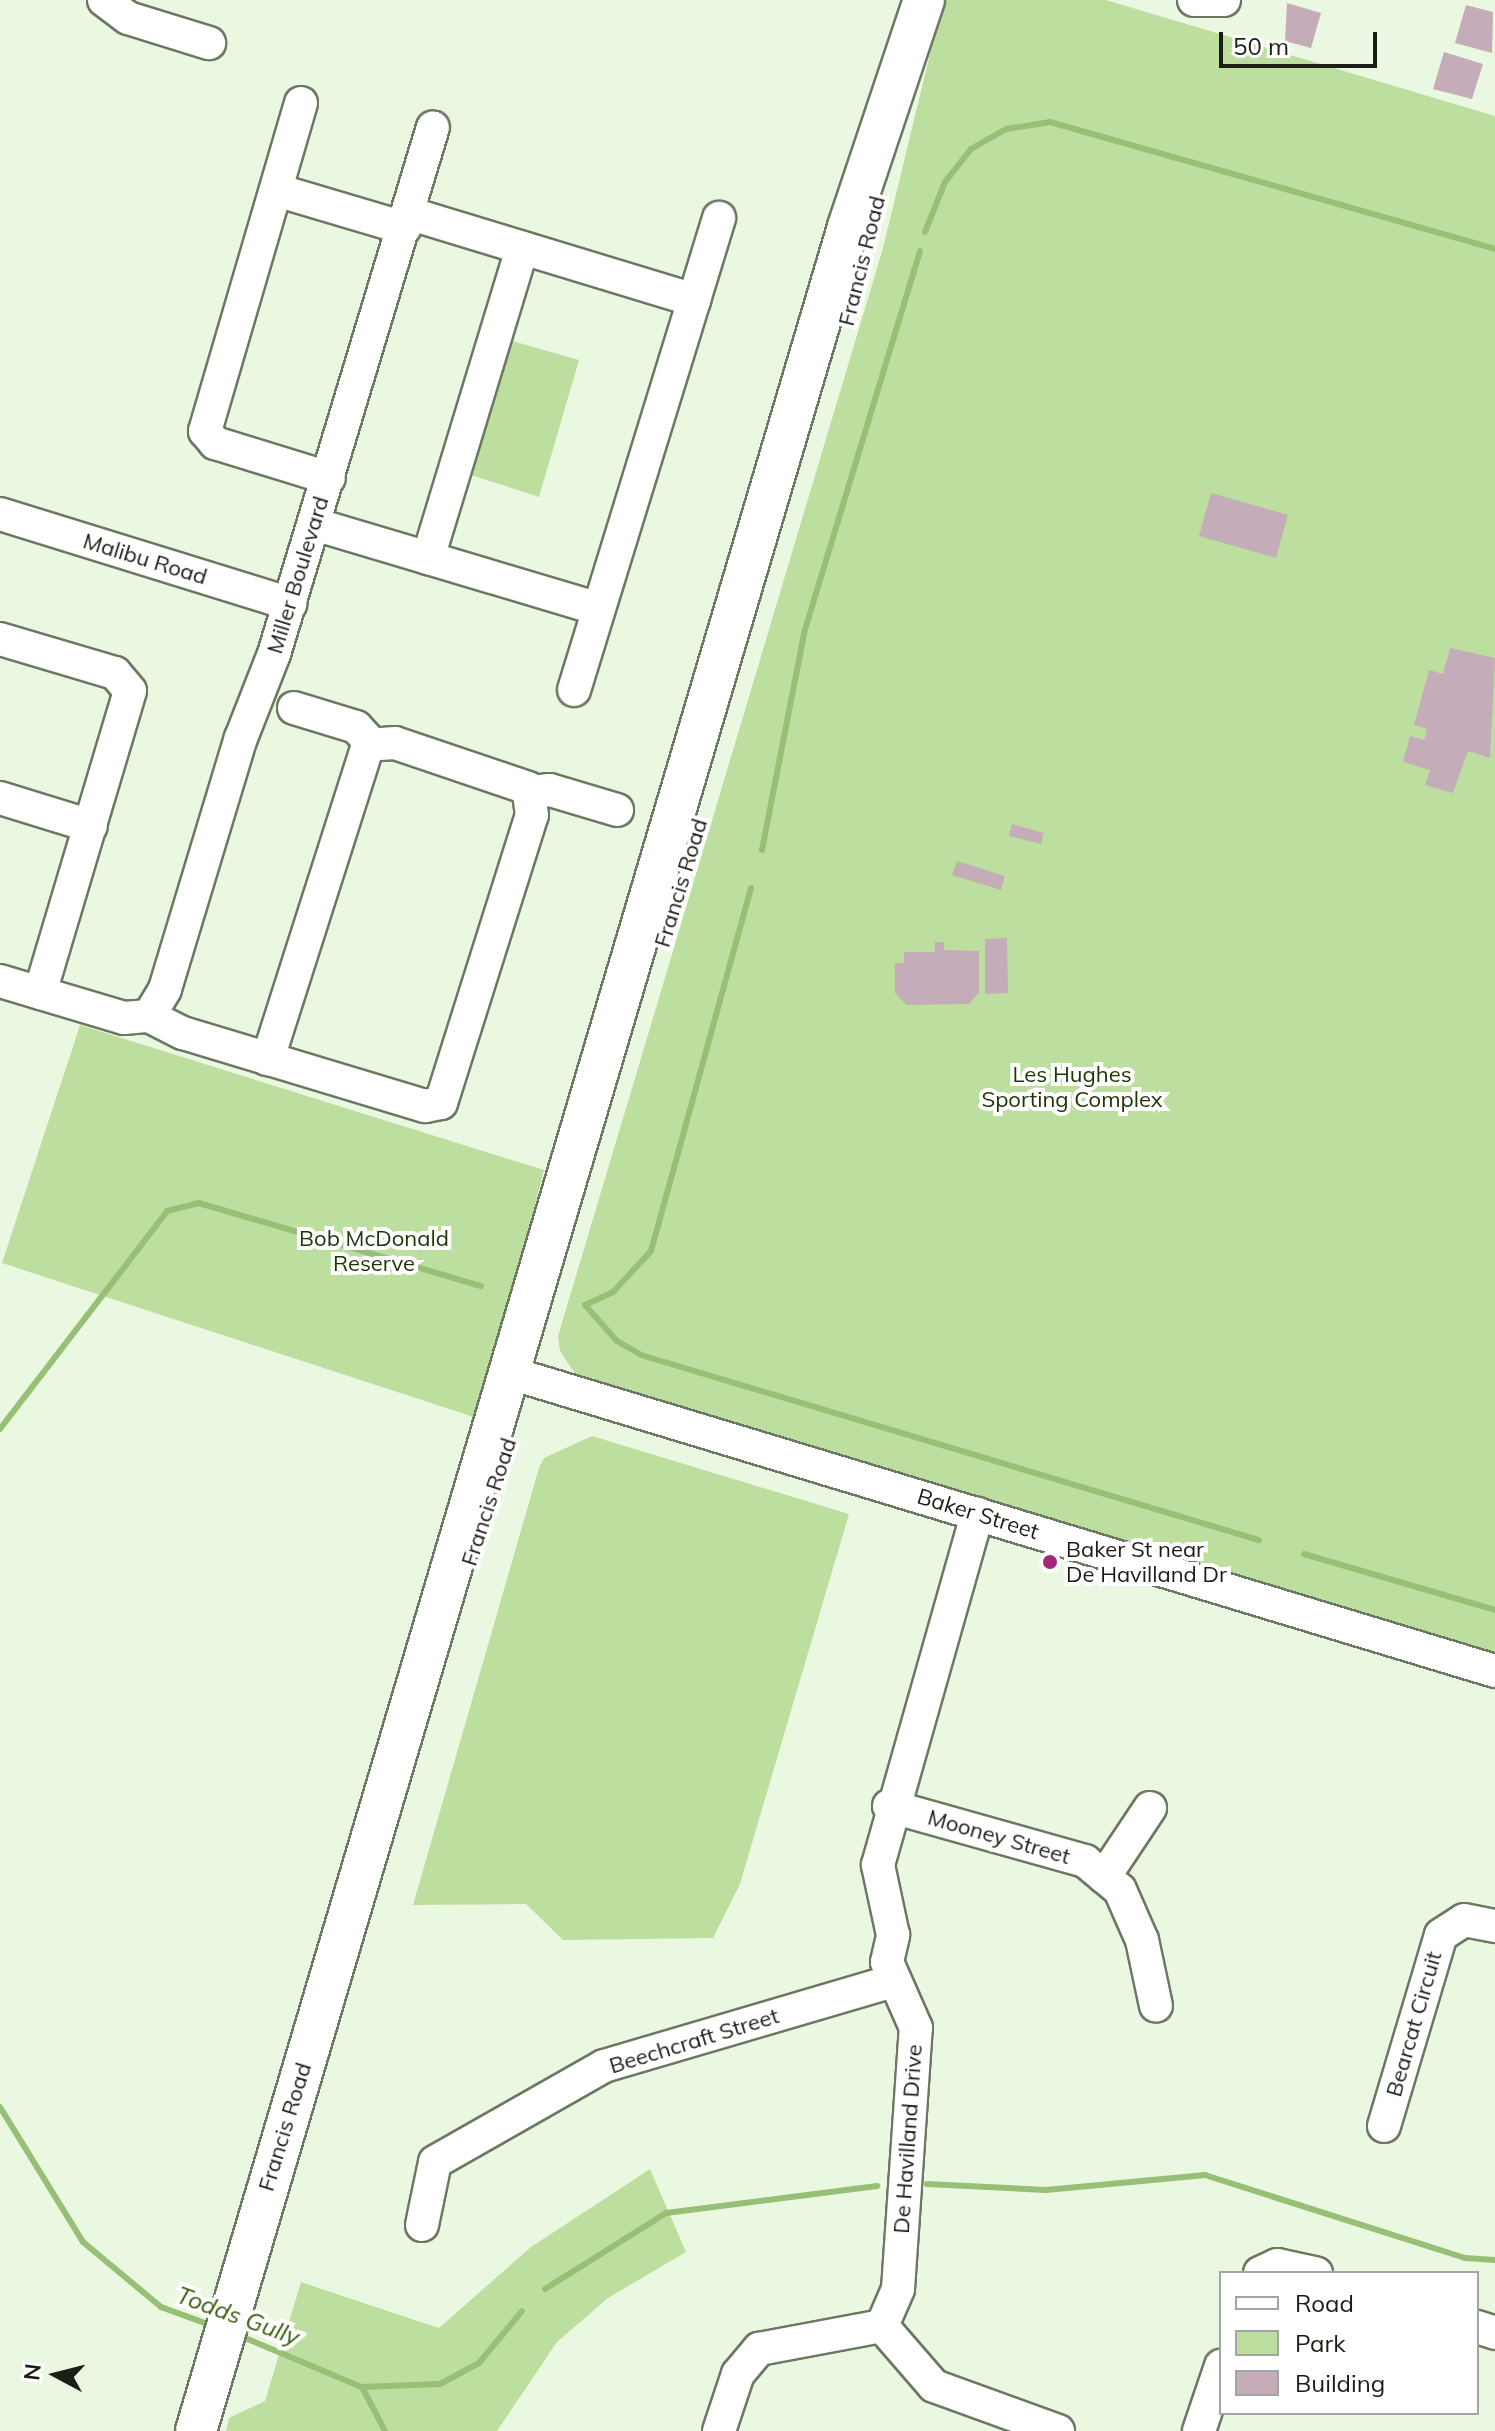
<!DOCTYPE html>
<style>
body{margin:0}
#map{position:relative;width:1495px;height:2431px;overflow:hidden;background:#ebf8e1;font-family:Mulish,sans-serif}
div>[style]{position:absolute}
.green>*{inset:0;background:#bcdf9f}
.stream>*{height:6px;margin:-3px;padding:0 3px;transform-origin:3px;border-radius:3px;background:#98bf76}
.building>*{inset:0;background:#c5acb9}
.roads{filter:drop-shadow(2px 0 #6c7863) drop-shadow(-2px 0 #6c7863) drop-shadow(0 2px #6c7863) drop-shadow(0 -2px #6c7863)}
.minor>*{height:32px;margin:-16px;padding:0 16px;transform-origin:16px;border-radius:16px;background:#fff}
.major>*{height:40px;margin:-20px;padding:0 20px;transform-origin:20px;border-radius:20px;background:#fff}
.dots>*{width:22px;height:22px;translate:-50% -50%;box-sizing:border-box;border:4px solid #fff;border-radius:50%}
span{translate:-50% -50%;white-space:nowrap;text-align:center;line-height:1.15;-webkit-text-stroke:8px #fff;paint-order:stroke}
.street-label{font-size:22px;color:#1a1e16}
.park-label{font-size:22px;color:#1d3500}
.poi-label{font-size:22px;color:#1a1e16}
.left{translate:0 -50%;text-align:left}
.water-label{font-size:24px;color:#3a5d0f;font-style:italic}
.legend{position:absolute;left:1219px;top:2271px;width:260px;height:144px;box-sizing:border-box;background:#fff;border:2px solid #a3a5a2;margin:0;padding:10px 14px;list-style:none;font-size:24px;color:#1a1e16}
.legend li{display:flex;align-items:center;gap:16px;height:40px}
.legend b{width:40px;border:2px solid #a3a5a2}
.north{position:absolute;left:16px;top:2335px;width:80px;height:80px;-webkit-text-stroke:6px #fff;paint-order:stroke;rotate:277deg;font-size:22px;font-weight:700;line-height:32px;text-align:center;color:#1a1e16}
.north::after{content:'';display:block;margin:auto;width:28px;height:36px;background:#1a1e16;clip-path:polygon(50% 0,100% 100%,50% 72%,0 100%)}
.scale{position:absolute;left:1219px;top:32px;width:158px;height:36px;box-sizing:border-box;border:4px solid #1a1e16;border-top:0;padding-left:10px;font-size:24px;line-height:28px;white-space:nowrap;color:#1a1e16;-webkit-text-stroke:6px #fff;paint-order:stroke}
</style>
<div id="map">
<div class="green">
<i style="clip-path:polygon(943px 0,1106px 0,1495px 116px,1495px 1652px,578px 1378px,560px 1351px,558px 1336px,883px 248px)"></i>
<i style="clip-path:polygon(509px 340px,579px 360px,539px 497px,468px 474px)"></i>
<i style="clip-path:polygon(80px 1025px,544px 1170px,480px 1419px,2px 1263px)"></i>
<i style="clip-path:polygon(592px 1436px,849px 1514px,740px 1884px,713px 1938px,563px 1940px,526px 1904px,413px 1905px,539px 1468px,544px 1458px)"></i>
<i style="clip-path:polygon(650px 2169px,686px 2252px,608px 2298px,557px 2342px,497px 2431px,226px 2431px,229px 2418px,265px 2401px,301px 2282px,439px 2328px,531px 2247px)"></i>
</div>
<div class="stream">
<i style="left:925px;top:232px;width:54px;rotate:-68.2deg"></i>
<i style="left:945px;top:182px;width:42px;rotate:-51.8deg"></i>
<i style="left:971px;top:149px;width:40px;rotate:-29.7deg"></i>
<i style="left:1006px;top:129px;width:45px;rotate:-9deg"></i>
<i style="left:1050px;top:122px;width:463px;rotate:15.9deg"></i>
<i style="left:762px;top:850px;width:221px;rotate:-79deg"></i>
<i style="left:804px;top:633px;width:399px;rotate:-73.1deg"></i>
<i style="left:751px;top:888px;width:377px;rotate:105.4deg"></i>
<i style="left:651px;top:1251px;width:56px;rotate:132.8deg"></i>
<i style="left:613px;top:1292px;width:31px;rotate:155deg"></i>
<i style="left:585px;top:1305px;width:48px;rotate:48.4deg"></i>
<i style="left:617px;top:1341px;width:28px;rotate:30deg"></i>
<i style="left:641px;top:1355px;width:645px;rotate:16.67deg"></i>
<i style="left:0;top:1429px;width:275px;rotate:-52.5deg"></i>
<i style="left:167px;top:1211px;width:33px;rotate:-14deg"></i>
<i style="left:199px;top:1203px;width:294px;rotate:16.4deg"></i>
<i style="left:1304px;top:1554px;width:199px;rotate:16.3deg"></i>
<i style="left:0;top:2107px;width:158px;rotate:58.4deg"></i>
<i style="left:83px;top:2242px;width:102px;rotate:39.8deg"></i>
<i style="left:161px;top:2307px;width:55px;rotate:20.1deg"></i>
<i style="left:927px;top:2184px;width:119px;rotate:2.9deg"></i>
<i style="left:1046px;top:2190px;width:160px;rotate:-5.4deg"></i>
<i style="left:1205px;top:2175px;width:273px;rotate:17.7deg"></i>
<i style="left:1465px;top:2258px;width:30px;rotate:4deg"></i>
<i style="left:545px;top:2289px;width:143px;rotate:-32.1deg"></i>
<i style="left:666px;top:2213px;width:213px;rotate:-7.3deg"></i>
<i style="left:238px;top:2335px;width:134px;rotate:22.8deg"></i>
<i style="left:362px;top:2387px;width:50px;rotate:62.4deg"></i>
<i style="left:362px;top:2387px;width:78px;rotate:-2.2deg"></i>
<i style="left:440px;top:2384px;width:44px;rotate:-28.3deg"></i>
<i style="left:479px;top:2363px;width:67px;rotate:-50.4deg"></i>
</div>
<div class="building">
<i style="clip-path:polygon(1287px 3px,1321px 13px,1311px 48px,1285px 41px)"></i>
<i style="clip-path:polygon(1466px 5px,1493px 12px,1492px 53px,1455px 43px)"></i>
<i style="clip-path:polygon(1444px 52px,1483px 64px,1472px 99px,1433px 89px)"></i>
<i style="clip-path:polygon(1211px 493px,1288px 515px,1276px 558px,1199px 536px)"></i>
<i style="clip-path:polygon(1450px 648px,1495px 658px,1490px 758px,1468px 751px,1453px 793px,1425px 785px,1430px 770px,1403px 762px,1410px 736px,1424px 740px,1427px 729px,1414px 725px,1429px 670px,1443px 674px)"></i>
<i style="clip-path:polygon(1012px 824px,1044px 833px,1041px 844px,1009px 836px)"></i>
<i style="clip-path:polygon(957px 861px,1005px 876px,1001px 890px,952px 875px)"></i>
<i style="clip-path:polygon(1007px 938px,1008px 993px,985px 994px,985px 939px)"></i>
<i style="clip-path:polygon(935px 942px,944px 942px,944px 950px,979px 951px,979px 992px,969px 1004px,907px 1005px,895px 993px,895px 963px,904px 963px,904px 952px,935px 952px)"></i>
</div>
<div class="roads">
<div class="minor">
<i style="left:104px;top:0;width:30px;rotate:37deg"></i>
<i style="left:128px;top:18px;width:85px;rotate:17.2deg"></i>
<i style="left:1194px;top:0;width:30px"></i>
<i style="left:301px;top:103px;width:342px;rotate:106.3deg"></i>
<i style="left:205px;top:431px;width:16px;rotate:50deg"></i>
<i style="left:215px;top:443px;width:119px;rotate:17.1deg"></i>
<i style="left:276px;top:190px;width:134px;rotate:16.5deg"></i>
<i style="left:408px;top:213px;width:299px;rotate:16.9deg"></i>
<i style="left:694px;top:300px;width:408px;rotate:107.1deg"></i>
<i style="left:694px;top:300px;width:86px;rotate:-73deg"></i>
<i style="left:0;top:514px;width:304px;rotate:17.2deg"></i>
<i style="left:314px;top:524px;width:297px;rotate:16.6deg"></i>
<i style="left:428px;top:558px;width:324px;rotate:-73.1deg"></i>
<i style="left:0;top:639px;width:120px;rotate:16.5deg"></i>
<i style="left:115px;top:673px;width:23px;rotate:50deg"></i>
<i style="left:130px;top:691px;width:315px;rotate:106.6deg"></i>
<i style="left:294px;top:708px;width:65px;rotate:17deg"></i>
<i style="left:356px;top:727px;width:22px;rotate:47deg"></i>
<i style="left:531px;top:792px;width:19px;rotate:-6deg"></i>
<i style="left:550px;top:790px;width:70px;rotate:16.6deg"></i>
<i style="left:0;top:798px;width:95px;rotate:17.1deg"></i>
<i style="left:0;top:981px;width:129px;rotate:16.6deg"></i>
<i style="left:124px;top:1018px;width:25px;rotate:-5deg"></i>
<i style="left:149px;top:1016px;width:38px;rotate:27deg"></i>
<i style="left:183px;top:1033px;width:253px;rotate:16.8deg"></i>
<i style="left:425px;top:1106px;width:16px;rotate:-11deg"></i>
<i style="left:441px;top:1103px;width:302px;rotate:-72.5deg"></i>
<i style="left:532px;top:815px;width:27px;rotate:-98deg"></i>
<i style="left:528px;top:788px;width:140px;rotate:-161.3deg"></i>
<i style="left:395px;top:743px;width:27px;rotate:176deg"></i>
<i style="left:368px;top:745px;width:330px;rotate:107.7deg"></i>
<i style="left:149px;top:1016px;width:31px;rotate:-59deg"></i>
<i style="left:165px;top:989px;width:262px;rotate:-73.2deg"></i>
<i style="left:241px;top:738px;width:90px;rotate:-68.6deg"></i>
<i style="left:274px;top:654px;width:550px;rotate:-73.21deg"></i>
<i style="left:507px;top:1372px;width:1032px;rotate:16.84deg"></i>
<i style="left:889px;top:1806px;width:204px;rotate:15.7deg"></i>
<i style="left:1085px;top:1861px;width:45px;rotate:39.6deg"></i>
<i style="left:1120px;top:1890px;width:55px;rotate:66.3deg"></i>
<i style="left:1142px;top:1940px;width:67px;rotate:78deg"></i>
<i style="left:1104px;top:1877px;width:83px;rotate:-56.3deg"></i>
<i style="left:1384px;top:2126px;width:199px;rotate:-73.4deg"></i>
<i style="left:1441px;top:1935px;width:27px;rotate:-33deg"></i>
<i style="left:1464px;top:1920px;width:32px;rotate:11deg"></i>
<i style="left:422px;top:2225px;width:64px;rotate:-78.3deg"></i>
<i style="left:435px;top:2162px;width:194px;rotate:-29.6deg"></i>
<i style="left:604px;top:2066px;width:300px;rotate:-16.4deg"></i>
<i style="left:1260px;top:2273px;width:19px;rotate:-25deg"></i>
<i style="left:1277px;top:2265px;width:40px;rotate:12deg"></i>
<i style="left:882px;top:2326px;width:79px;rotate:49.1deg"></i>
<i style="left:934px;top:2386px;width:132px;rotate:19.9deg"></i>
<i style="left:1477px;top:2327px;width:19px;rotate:18deg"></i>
<i style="left:719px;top:2431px;width:60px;rotate:-71.6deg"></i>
<i style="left:738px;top:2374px;width:33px;rotate:-50deg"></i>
<i style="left:759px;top:2349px;width:125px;rotate:-10.6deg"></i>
<i style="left:882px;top:2326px;width:40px;rotate:-66.6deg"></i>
<i style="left:898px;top:2289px;width:262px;rotate:-86.1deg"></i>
<i style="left:916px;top:2028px;width:72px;rotate:-113.7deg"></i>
<i style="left:887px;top:1962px;width:28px;rotate:-77deg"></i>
<i style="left:893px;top:1935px;width:72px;rotate:-102.1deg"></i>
<i style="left:878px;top:1865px;width:365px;rotate:-74.2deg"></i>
<i style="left:1199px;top:2431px;width:69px;rotate:-71.3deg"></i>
</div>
<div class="major">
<i style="left:196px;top:2431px;width:2298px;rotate:-73.52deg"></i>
<i style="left:848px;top:227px;width:239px;rotate:-71.5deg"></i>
</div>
</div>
<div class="dots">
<i style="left:1050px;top:1562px;background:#a4277a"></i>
</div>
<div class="street-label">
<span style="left:862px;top:261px;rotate:-76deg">Francis Road</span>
<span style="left:145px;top:559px;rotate:17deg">Malibu Road</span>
<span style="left:298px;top:575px;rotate:-73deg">Miller Boulevard</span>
<span style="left:681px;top:883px;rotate:-73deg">Francis Road</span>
<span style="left:489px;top:1502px;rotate:-72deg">Francis Road</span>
<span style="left:978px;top:1514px;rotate:17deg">Baker Street</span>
<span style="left:999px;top:1837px;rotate:16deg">Mooney Street</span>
<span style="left:1414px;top:2024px;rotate:-74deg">Bearcat Circuit</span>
<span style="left:694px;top:2041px;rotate:-17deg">Beechcraft Street</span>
<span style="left:285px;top:2127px;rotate:-73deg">Francis Road</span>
<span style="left:908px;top:2139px;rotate:-86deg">De Havilland Drive</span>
</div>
<div class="park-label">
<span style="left:1072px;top:1087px">Les Hughes<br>Sporting Complex</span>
<span style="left:374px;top:1251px">Bob McDonald<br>Reserve</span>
</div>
<div class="poi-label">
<span class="left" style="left:1066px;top:1562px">Baker St near<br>De Havilland Dr</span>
</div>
<div class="water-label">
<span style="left:238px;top:2316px;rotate:20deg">Todds Gully</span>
</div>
<ul class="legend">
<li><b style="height:10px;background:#fff"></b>Road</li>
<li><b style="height:22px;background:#bcdf9f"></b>Park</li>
<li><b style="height:22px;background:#c5acb9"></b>Building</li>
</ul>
<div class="north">N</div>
<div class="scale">50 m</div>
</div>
